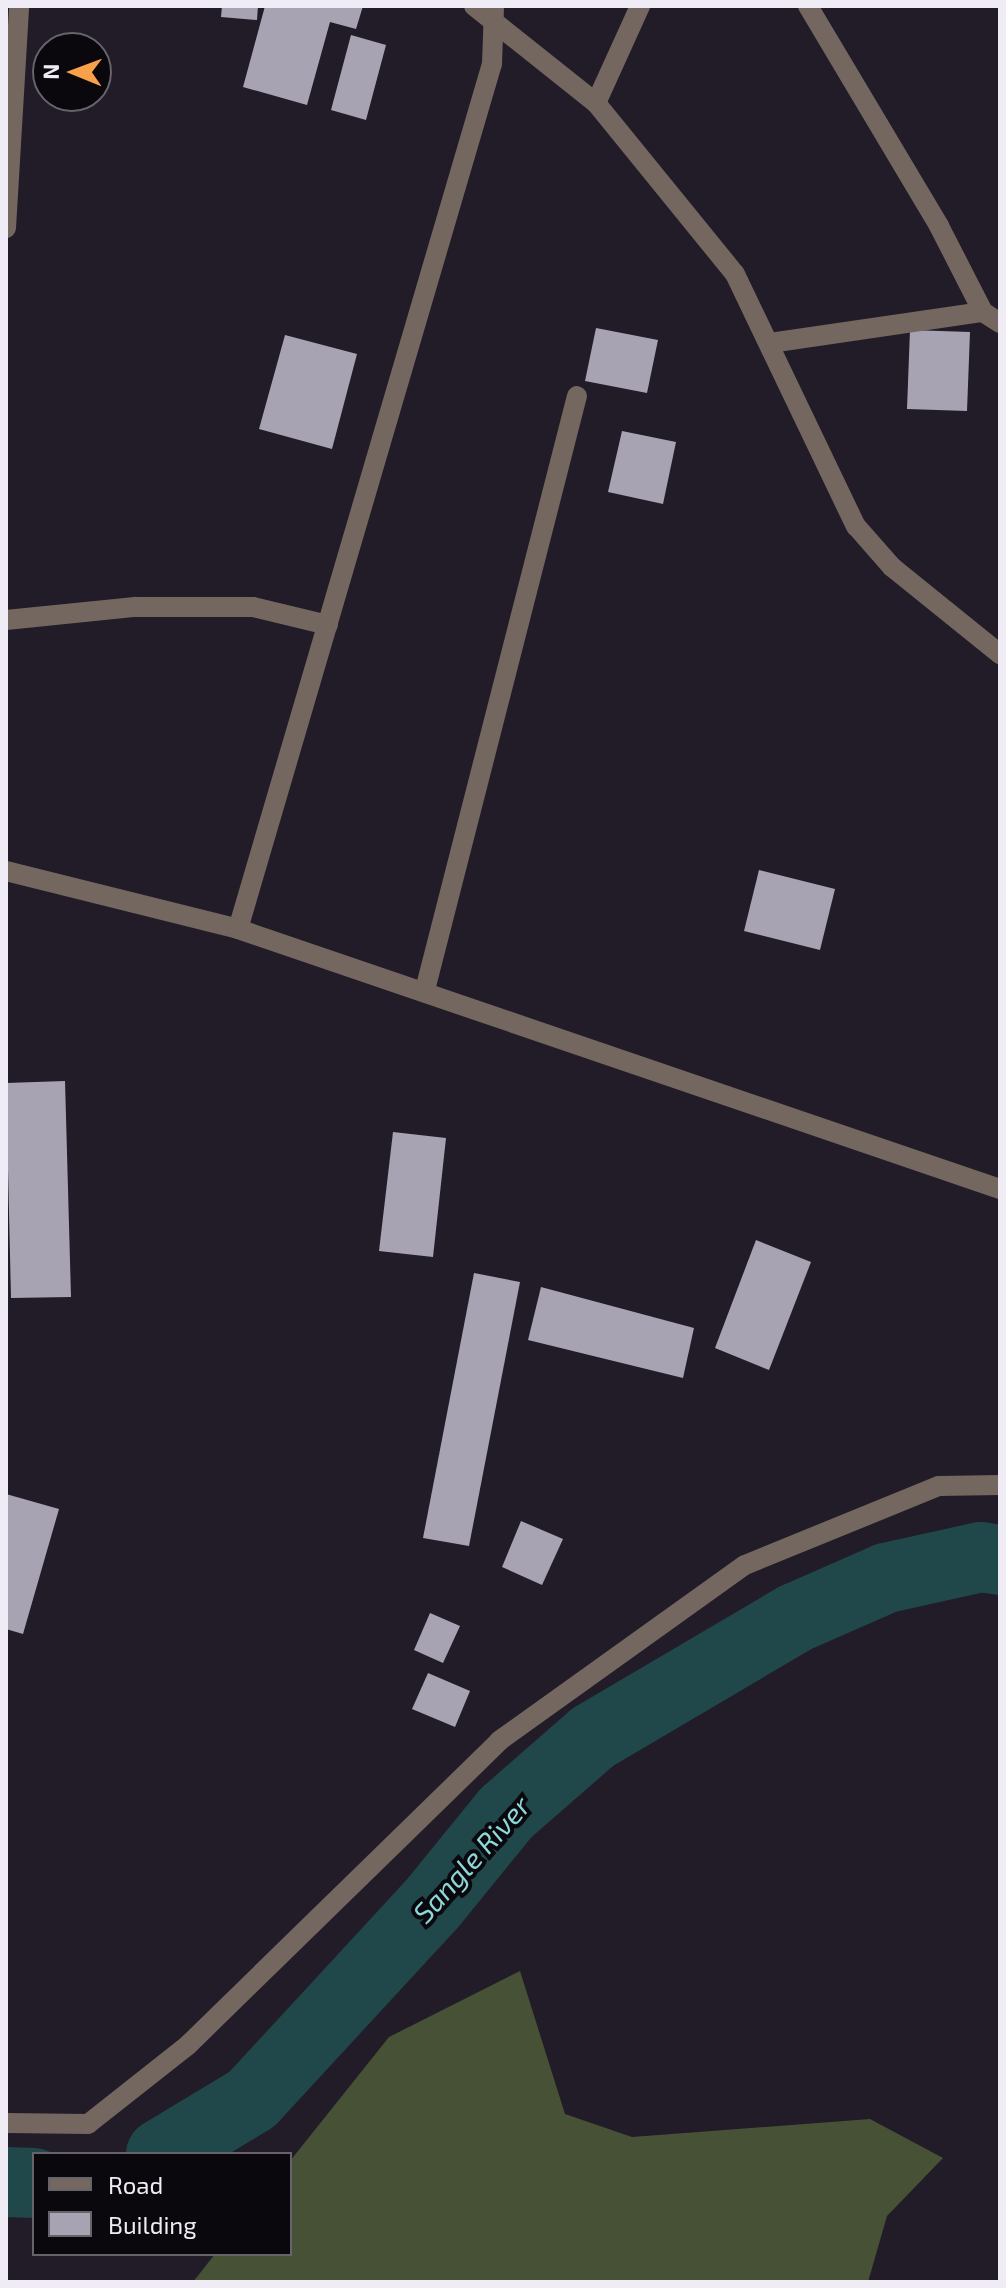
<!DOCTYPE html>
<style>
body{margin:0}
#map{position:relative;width:1006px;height:2288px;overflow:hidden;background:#211c28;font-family:"Exo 2",sans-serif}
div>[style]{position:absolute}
.forest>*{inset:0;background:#475135}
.river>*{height:70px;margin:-35px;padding:0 35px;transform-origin:35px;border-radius:35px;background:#20484a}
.building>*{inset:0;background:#a8a3b3}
.street>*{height:20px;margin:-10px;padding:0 10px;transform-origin:10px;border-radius:10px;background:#746760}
span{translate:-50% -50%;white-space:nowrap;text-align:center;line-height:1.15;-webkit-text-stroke:8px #0a080d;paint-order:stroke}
.water-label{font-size:28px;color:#8bd7d9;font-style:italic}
.frame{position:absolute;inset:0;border:8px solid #f0ecf5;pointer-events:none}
.legend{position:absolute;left:32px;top:2152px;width:260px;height:104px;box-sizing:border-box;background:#0a080d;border:2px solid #66636a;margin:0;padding:10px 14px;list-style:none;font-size:24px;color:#f0ecf5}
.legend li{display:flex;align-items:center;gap:16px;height:40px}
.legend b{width:40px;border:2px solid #66636a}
.north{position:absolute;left:32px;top:32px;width:80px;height:80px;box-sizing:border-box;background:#0a080d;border:2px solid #66636a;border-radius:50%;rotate:271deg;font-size:22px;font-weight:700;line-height:32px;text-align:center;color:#f0ecf5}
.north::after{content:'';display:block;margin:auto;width:28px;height:36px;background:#f8a14a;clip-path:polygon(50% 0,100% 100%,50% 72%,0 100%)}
</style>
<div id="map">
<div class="forest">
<i style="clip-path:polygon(520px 1971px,565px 2114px,632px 2137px,870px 2119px,943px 2158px,887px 2216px,868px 2282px,193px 2282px,215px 2254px,290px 2254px,290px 2161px,389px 2037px)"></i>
</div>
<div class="river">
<i style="left:161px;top:2154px;width:106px;rotate:-31.1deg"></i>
<i style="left:252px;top:2099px;width:265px;rotate:-47.3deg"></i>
<i style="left:432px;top:1904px;width:117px;rotate:-50.9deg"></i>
<i style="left:506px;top:1813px;width:116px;rotate:-41.1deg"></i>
<i style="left:593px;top:1737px;width:234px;rotate:-30.5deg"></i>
<i style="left:795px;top:1618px;width:99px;rotate:-23.7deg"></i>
<i style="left:886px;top:1578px;width:97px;rotate:-12.5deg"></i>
<i style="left:981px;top:1557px;width:19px;rotate:9deg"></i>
<i style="left:6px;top:2182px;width:28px;rotate:2deg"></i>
</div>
<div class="building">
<i style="clip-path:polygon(222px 6px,258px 6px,257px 20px,221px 17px)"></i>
<i style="clip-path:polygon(265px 6px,363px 6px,356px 29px,330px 22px,307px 105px,243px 87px)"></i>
<i style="clip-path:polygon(351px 35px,386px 45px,366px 120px,331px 110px)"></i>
<i style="clip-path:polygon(596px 328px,658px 340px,647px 393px,585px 381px)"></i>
<i style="clip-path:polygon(910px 330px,970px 332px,967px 411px,907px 409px)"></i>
<i style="clip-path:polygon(285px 335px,357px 354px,332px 449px,259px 429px)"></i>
<i style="clip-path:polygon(622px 431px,676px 442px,663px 504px,608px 492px)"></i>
<i style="clip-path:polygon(759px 870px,835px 889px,820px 950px,744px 931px)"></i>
<i style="clip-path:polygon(65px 1081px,71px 1297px,11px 1298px,6px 1083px)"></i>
<i style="clip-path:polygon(393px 1132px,446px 1138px,433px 1257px,379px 1251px)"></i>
<i style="clip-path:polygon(756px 1240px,811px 1262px,769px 1370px,715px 1348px)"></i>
<i style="clip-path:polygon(474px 1273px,520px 1282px,469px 1546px,423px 1538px)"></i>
<i style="clip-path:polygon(541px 1287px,694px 1328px,683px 1378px,528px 1340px)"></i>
<i style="clip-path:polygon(6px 1494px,59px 1509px,23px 1634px,6px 1629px)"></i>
<i style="clip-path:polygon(521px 1521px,563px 1539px,542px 1585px,502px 1567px)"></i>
<i style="clip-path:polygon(430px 1613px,460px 1626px,443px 1663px,414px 1650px)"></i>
<i style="clip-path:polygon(428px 1673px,470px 1691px,455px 1727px,412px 1709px)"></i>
</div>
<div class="street">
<i style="left:474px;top:6px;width:156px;rotate:38.5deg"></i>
<i style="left:596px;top:103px;width:220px;rotate:50.9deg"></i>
<i style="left:735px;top:274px;width:280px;rotate:64.4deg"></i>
<i style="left:856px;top:526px;width:55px;rotate:48.7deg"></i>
<i style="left:892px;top:567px;width:139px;rotate:38.9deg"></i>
<i style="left:808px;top:6px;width:256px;rotate:59.2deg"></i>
<i style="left:939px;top:226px;width:97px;rotate:62.9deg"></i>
<i style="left:596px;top:103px;width:107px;rotate:-65.6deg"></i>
<i style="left:6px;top:228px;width:222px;rotate:-86.6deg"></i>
<i style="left:770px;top:343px;width:215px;rotate:-8.3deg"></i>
<i style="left:983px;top:312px;width:20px;rotate:33deg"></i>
<i style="left:6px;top:620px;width:130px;rotate:-5.8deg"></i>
<i style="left:135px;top:607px;width:118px"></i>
<i style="left:253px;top:607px;width:77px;rotate:13.5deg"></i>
<i style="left:6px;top:871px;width:239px;rotate:14deg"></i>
<i style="left:238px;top:929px;width:805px;rotate:18.84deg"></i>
<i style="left:238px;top:929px;width:902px;rotate:-73.64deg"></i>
<i style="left:492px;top:64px;width:58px;rotate:-88deg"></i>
<i style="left:425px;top:990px;width:613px;rotate:-75.65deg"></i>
<i style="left:6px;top:2123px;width:82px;rotate:0.7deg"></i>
<i style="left:88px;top:2124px;width:127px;rotate:-38.3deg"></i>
<i style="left:188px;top:2045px;width:435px;rotate:-44.3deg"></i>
<i style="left:499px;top:1741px;width:302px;rotate:-35.6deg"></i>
<i style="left:745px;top:1565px;width:209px;rotate:-22.2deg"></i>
<i style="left:939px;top:1486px;width:61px;rotate:-0.9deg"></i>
</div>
<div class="water-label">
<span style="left:471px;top:1859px;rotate:-48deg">Sangle River</span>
</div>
<div class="frame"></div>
<ul class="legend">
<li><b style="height:10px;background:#746760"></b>Road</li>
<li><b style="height:22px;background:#a8a3b3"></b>Building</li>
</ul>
<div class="north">N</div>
</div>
